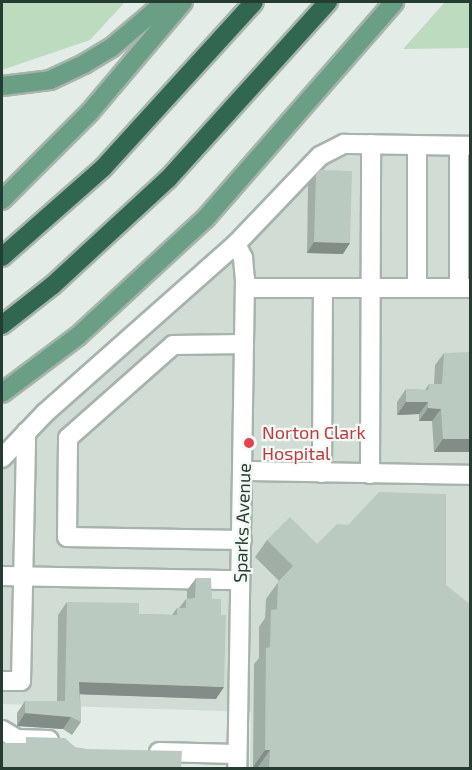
<!DOCTYPE html>
<style>
body{margin:0}
#map{position:relative;width:472px;height:770px;overflow:hidden;background:#e3ece6;font-family:"Exo 2",sans-serif}
div>[style]{position:absolute}
.built>*{inset:0;background:#d1dcd5}
.green>*{inset:0;background:#bddcbf}
.roads{filter:drop-shadow(2px 0 #a6b4ac) drop-shadow(-2px 0 #a6b4ac) drop-shadow(0 2px #a6b4ac) drop-shadow(0 -2px #a6b4ac)}
.minor>*{height:18px;margin:-9px;padding:0 9px;transform-origin:9px;border-radius:9px;background:#fff}
.major>*{height:18px;margin:-9px;padding:0 9px;transform-origin:9px;border-radius:9px;background:#6a9f86}
.highway>*{height:18px;margin:-9px;padding:0 9px;transform-origin:9px;border-radius:9px;background:#316751}
.wall>*{inset:0;background:#a1aea6}
.shaded-wall>*{inset:0;background:#838d87}
.building>*{inset:0;background:#bbcac1}
.dots>*{width:16px;height:16px;translate:-50% -50%;box-sizing:border-box;border:3px solid #f3f9f5;border-radius:50%}
span{translate:-50% -50%;white-space:nowrap;text-align:center;line-height:1.15;-webkit-text-stroke:4.5px #f3f9f5;paint-order:stroke}
.health-label{font-size:18px;color:#be3a42}
.left{translate:0 -50%;text-align:left}
.street-label{font-size:18px;color:#243c31}
.frame{position:absolute;inset:0;border:3px solid #243c31;pointer-events:none}
</style>
<div id="map">
<div class="built">
<i style="clip-path:polygon(348px 155px,470px 157px,470px 768px,250px 768px,251px 712px,2px 704px,2px 470px,53px 415px,277px 215px,325px 166px)"></i>
</div>
<div class="green">
<i style="clip-path:polygon(2px 2px,125px 2px,90px 40px,2px 70px)"></i>
<i style="clip-path:polygon(445px 2px,470px 2px,470px 48px,403px 49px)"></i>
</div>
<div class="roads">
<div class="minor">
<i style="left:417px;top:145px;width:143px;rotate:90deg"></i>
<i style="left:459px;top:146px;width:142px;rotate:90deg"></i>
<i style="left:236px;top:244px;width:16px;rotate:63deg"></i>
<i style="left:243px;top:258px;width:21px;rotate:85deg"></i>
<i style="left:245px;top:279px;width:489px;rotate:90.9deg"></i>
<i style="left:245px;top:288px;width:225px"></i>
<i style="left:2px;top:458px;width:62px;rotate:-46.3deg"></i>
<i style="left:45px;top:413px;width:255px;rotate:-41.5deg"></i>
<i style="left:236px;top:244px;width:122px;rotate:-46.3deg"></i>
<i style="left:320px;top:156px;width:27px;rotate:-27deg"></i>
<i style="left:344px;top:144px;width:126px;rotate:0.9deg"></i>
<i style="left:244px;top:471px;width:226px;rotate:1deg"></i>
<i style="left:322px;top:473px;width:185px;rotate:-89.7deg"></i>
<i style="left:370px;top:474px;width:330px;rotate:-89.8deg"></i>
<i style="left:242px;top:540px;width:175px;rotate:-179deg"></i>
<i style="left:67px;top:537px;width:99px;rotate:-89.4deg"></i>
<i style="left:68px;top:438px;width:140px;rotate:-41.5deg"></i>
<i style="left:173px;top:345px;width:71px;rotate:-0.8deg"></i>
<i style="left:2px;top:576px;width:238px;rotate:1deg"></i>
<i style="left:2px;top:681px;width:19px"></i>
<i style="left:21px;top:681px;width:249px;rotate:-88.8deg"></i>
<i style="left:2px;top:730px;width:17px;rotate:31deg"></i>
<i style="left:17px;top:739px;width:32px;rotate:2deg"></i>
<i style="left:159px;top:752px;width:78px;rotate:1.5deg"></i>
</div>
<div class="major">
<i style="left:2px;top:86px;width:48px;rotate:-7.1deg"></i>
<i style="left:50px;top:80px;width:38px;rotate:-25deg"></i>
<i style="left:84px;top:64px;width:31px;rotate:-31deg"></i>
<i style="left:111px;top:48px;width:71px;rotate:-40.4deg"></i>
<i style="left:2px;top:200px;width:124px;rotate:-45deg"></i>
<i style="left:90px;top:112px;width:144px;rotate:-49.8deg"></i>
<i style="left:2px;top:393px;width:95px;rotate:-36.9deg"></i>
<i style="left:78px;top:336px;width:173px;rotate:-42.7deg"></i>
<i style="left:205px;top:219px;width:288px;rotate:-48.9deg"></i>
</div>
<div class="highway">
<i style="left:2px;top:257px;width:135px;rotate:-41.4deg"></i>
<i style="left:103px;top:168px;width:224px;rotate:-47.7deg"></i>
<i style="left:2px;top:325px;width:65px;rotate:-38.1deg"></i>
<i style="left:53px;top:285px;width:156px;rotate:-42.7deg"></i>
<i style="left:168px;top:179px;width:239px;rotate:-47.9deg"></i>
</div>
</div>
<div class="wall">
<i style="clip-path:polygon(316px 174px,343px 254px,307px 253px,308px 184px)"></i>
<i style="clip-path:polygon(444px 353px,471px 452px,434px 452px,432px 421px,419px 421px,419px 414px,397px 415px,397px 402px,406px 389px,425px 390px,429px 384px,434px 384px,435px 365px)"></i>
<i style="clip-path:polygon(267px 540px,317px 544px,446px 585px,471px 768px,258px 768px,258px 767px,253px 767px,254px 664px,259px 658px,259px 627px,265px 618px,266px 599px,279px 581px,255px 557px)"></i>
<i style="clip-path:polygon(196px 578px,216px 699px,80px 694px,81px 722px,72px 735px,63px 729px,17px 726px,17px 713px,25px 701px,57px 701px,58px 615px,67px 602px,139px 614px,172px 615px,177px 608px,179px 608px,186px 599px,187px 599px,187px 590px)"></i>
</div>
<div class="shaded-wall">
<i style="clip-path:polygon(314px 242px,350px 243px,343px 254px,307px 253px)"></i>
<i style="clip-path:polygon(406px 402px,428px 402px,419px 414px,397px 415px)"></i>
<i style="clip-path:polygon(428px 408px,441px 409px,432px 421px,419px 421px)"></i>
<i style="clip-path:polygon(443px 439px,471px 439px,471px 452px,434px 452px)"></i>
<i style="clip-path:polygon(79px 682px,224px 687px,216px 699px,71px 694px)"></i>
<i style="clip-path:polygon(25px 713px,71px 717px,63px 729px,17px 726px)"></i>
<i style="clip-path:polygon(265px 750px,270px 750px,258px 767px,253px 767px)"></i>
</div>
<div class="building">
<i style="clip-path:polygon(320px 170px,352px 171px,350px 243px,314px 242px,316px 174px)"></i>
<i style="clip-path:polygon(471px 352px,471px 439px,443px 439px,441px 409px,428px 408px,428px 402px,406px 402px,406px 389px,428px 390px,429px 384px,442px 384px,444px 353px)"></i>
<i style="clip-path:polygon(379px 492px,446px 494px,446px 585px,471px 605px,471px 768px,269px 768px,270px 750px,265px 750px,266px 648px,270px 647px,271px 610px,277px 609px,278px 582px,293px 566px,267px 540px,290px 517px,317px 544px,337px 524px,348px 525px)"></i>
<i style="clip-path:polygon(196px 578px,211px 578px,212px 599px,221px 599px,221px 615px,226px 615px,224px 687px,79px 682px,81px 722px,71px 717px,25px 713px,25px 701px,65px 701px,67px 602px,139px 603px,139px 614px,177px 615px,177px 608px,186px 608px,186px 599px,195px 598px)"></i>
<i style="clip-path:polygon(26px 737px,65px 738px,75px 747px,87px 749px,182px 751px,181px 768px,2px 768px,2px 743px,26px 743px)"></i>
</div>
<div class="dots">
<i style="left:249px;top:443px;background:#e0444e"></i>
</div>
<div class="health-label">
<span class="left" style="left:262px;top:443px">Norton Clark<br>Hospital</span>
</div>
<div class="street-label">
<span style="left:242px;top:523px;rotate:-88deg">Sparks Avenue</span>
</div>
<div class="frame"></div>
</div>
